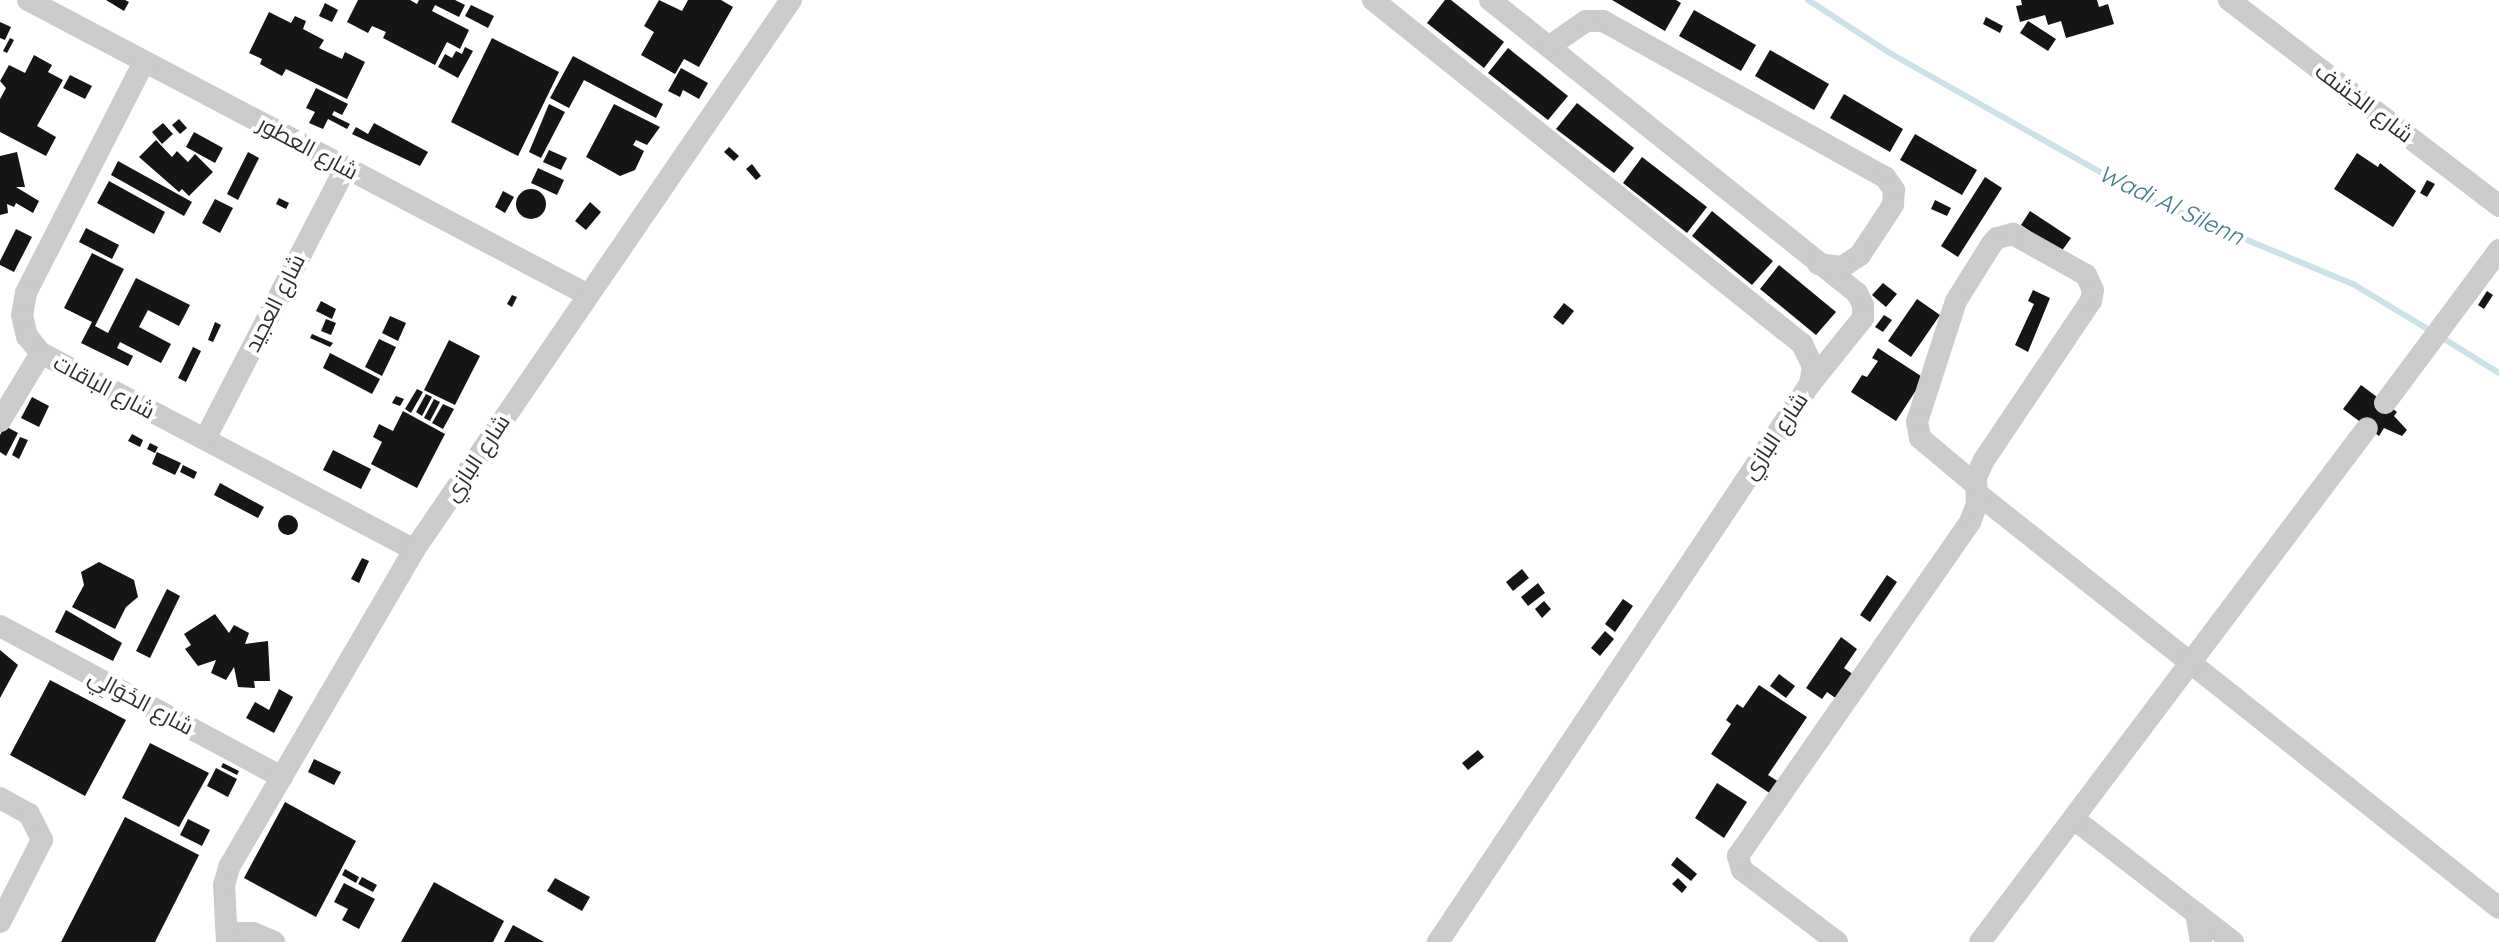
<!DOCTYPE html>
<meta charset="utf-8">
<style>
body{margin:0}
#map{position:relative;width:2499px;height:942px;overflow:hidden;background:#fff;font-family:Quicksand,Cairo,sans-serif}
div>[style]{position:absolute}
.stream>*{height:6px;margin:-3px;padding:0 3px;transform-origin:3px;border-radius:3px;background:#cae2e8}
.building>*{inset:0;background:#151515}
.round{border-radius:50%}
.minor>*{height:22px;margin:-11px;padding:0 11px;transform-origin:11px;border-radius:11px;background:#cbcbcb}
span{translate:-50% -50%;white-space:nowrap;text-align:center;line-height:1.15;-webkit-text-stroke:8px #fff;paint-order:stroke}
.street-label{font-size:22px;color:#2e2e2e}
.water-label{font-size:24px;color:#427b89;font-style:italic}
</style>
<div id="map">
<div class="stream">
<i style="left:1808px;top:0;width:95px;rotate:33deg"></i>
<i style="left:1888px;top:52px;width:296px;rotate:29.5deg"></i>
<i style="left:2146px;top:198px;width:224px;rotate:22.6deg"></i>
<i style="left:2353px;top:284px;width:91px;rotate:31.1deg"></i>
<i style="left:2441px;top:337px;width:68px;rotate:31.8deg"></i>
</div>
<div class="building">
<i style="clip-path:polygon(106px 0,125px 0,129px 2px,124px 11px)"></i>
<i style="clip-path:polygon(358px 0,410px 0,417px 4px,419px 0,455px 0,465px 5px,459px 17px,435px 5px,432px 11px,469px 30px,460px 49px,447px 42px,435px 65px,383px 38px,386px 32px,372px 26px,368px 33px,347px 22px)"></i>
<i style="clip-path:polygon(659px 0,682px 11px,688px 0,721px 0,733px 7px,699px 67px,684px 59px,675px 74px,641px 55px,654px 32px,644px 26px)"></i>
<i style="clip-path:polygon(1445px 0,1451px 0,1504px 42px,1484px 68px,1427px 23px)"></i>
<i style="clip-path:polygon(1612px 0,1676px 0,1681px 3px,1665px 31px)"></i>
<i style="clip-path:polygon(2021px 0,2097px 0,2099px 7px,2108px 4px,2114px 24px,2066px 38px,2061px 21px,2048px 25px,2045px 15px,2020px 22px,2016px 6px,2022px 5px)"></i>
<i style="clip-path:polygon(325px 3px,338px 10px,332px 22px,319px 16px)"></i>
<i style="clip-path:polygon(471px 5px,494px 16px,488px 28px,465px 16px)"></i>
<i style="clip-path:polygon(1694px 10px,1756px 45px,1741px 71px,1679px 36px)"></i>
<i style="clip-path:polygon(269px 12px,291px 23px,295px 16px,306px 21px,303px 29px,324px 40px,319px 48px,342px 59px,345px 52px,365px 62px,347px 99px,286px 69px,282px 76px,260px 64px,262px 59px,249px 53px)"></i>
<i style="clip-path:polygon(1986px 17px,2003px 26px,2000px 33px,1983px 24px)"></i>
<i style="clip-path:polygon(2028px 21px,2056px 39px,2048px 51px,2020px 33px)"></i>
<i style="clip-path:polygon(0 22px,11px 27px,5px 40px,0 38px)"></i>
<i style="clip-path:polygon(10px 38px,14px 40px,7px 53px,3px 51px)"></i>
<i style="clip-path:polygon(492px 38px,559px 72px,518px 156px,451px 122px)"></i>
<i style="clip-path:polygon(465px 47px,473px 51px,458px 78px,438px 67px,445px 54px,452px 58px,456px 51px,462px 54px)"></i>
<i style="clip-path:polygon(1508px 48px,1568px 96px,1548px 120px,1488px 73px)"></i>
<i style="clip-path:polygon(1770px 50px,1829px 84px,1814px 110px,1755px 76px)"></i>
<i style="clip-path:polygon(34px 55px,52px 65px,48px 72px,63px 80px,37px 126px,56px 137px,46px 156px,0 132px,0 99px,6px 88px,0 81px,9px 65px,25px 73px)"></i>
<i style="clip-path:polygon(573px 56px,663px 104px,656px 118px,584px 80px,569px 108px,550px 98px)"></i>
<i style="clip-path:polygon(681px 68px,708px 83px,699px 99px,683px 90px,680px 97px,668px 91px)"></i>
<i style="clip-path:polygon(70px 75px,92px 86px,85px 99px,63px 88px)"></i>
<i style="clip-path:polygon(316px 88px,348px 104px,342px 115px,334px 111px,332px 115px,350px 124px,347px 129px,328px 119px,323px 129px,309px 123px,315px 112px,306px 108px)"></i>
<i style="clip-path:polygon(1844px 94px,1903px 129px,1890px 152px,1830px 118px)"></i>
<i style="clip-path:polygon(1577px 103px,1634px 148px,1614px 173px,1556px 129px)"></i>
<i style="clip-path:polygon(549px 104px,565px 112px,541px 158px,529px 152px)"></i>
<i style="clip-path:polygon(614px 104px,660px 127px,647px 145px,636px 140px,633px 145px,644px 151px,635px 170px,620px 176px,586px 157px)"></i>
<i style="clip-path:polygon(179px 119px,187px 128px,180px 134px,172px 125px)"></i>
<i style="clip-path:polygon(163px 123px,173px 134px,162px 144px,152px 132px)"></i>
<i style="clip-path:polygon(374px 123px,428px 152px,420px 166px,352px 134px,356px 127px,368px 134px)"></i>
<i style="clip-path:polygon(194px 132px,223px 148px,215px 163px,186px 147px)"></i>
<i style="clip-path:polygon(1915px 134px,1977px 170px,1962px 195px,1900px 160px)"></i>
<i style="clip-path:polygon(156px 140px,172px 157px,177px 151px,188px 162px,195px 154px,213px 172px,189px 196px,182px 189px,179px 192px,139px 157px)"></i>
<i style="clip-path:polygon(729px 147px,739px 156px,734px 161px,724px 152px)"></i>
<i style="clip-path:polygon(549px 150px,567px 158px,561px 170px,543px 162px)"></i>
<i style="clip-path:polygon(17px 152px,25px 187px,16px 187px,39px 201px,33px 213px,16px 203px,14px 207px,7px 204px,8px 213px,0 215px,0 156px)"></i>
<i style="clip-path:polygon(248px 152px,259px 158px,238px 200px,227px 194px)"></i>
<i style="clip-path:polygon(2357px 153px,2378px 167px,2380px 163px,2416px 191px,2393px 227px,2334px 189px)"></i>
<i style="clip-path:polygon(1642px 157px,1707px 207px,1687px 233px,1623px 183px)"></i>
<i style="clip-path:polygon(118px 161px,192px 202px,184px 216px,111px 175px)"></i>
<i style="clip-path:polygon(752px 164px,761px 176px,756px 180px,746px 169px)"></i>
<i style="clip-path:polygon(538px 168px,564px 180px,557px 195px,531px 183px)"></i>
<i style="clip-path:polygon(1985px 177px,2002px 188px,1958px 257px,1941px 246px)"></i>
<i style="clip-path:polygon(2427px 180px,2435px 184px,2427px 197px,2420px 193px)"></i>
<i style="clip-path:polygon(109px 181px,165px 212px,154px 234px,97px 203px)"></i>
<i class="round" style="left:516px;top:189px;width:30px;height:30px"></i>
<i style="clip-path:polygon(503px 191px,514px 197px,505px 213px,495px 207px)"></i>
<i style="clip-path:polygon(279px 198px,289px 203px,286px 209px,276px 204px)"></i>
<i style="clip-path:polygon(215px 199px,233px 208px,220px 233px,202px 223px)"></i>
<i style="clip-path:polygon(1935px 200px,1951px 208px,1947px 216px,1931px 209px)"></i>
<i style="clip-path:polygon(590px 202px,601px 212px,586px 230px,575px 221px)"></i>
<i style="clip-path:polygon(1712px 211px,1773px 261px,1752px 285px,1692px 236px)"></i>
<i style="clip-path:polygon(2030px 211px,2071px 238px,2061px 252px,2021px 225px)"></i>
<i style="clip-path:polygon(86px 228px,119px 245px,112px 259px,79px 242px)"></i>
<i style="clip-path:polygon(16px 229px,32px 237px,14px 272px,0 265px,0 261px)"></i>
<i style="clip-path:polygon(92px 253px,124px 269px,95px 326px,108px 333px,136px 278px,190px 305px,179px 326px,148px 310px,139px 327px,171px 344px,161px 363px,120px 342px,117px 348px,133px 356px,128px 366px,81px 343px,92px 322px,64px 308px)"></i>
<i style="clip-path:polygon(1779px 265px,1836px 312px,1816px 335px,1760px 289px)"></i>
<i style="clip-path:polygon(1883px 283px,1897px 294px,1886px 307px,1872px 295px)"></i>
<i style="clip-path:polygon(2033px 290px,2050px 298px,2028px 352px,2015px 345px,2034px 304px,2028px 301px)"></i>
<i style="clip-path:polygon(2487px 291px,2493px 295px,2484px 309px,2478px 305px)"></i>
<i style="clip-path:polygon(512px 295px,517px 297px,512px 307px,507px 304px)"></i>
<i style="clip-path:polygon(1917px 299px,1940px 315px,1911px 357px,1888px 341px)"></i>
<i style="clip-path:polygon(321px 301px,336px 309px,332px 319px,316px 311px)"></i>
<i style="clip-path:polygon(1564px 303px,1574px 311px,1563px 325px,1553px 317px)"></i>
<i style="clip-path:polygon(1884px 315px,1892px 320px,1883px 332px,1875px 327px)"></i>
<i style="clip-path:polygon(390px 316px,406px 323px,398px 341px,382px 333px)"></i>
<i style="clip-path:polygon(326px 319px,336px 323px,331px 335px,321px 331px)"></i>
<i style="clip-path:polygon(215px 322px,221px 325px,213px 342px,208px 340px)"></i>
<i style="clip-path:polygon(312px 334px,333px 343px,330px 347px,310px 338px)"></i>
<i style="clip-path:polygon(379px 339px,396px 347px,382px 376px,365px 367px)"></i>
<i style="clip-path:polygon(449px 340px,480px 356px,455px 405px,424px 390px)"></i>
<i style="clip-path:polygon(193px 347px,201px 351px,186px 382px,178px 378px)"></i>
<i style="clip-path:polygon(1878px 348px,1924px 378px,1896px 421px,1851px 392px,1862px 375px,1867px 377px,1878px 361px,1872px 358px)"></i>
<i style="clip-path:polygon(330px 353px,380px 379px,372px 394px,323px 368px)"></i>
<i style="clip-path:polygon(2361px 385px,2397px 412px,2394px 416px,2407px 430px,2402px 436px,2384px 428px,2379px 436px,2343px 409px)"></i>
<i style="clip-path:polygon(417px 389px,423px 392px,411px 413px,405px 409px)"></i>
<i style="clip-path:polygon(426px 394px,432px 397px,422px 416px,416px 412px)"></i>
<i style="clip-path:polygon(396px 396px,404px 399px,400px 406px,392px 403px)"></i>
<i style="clip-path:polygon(32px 397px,49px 406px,39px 427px,21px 418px)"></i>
<i style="clip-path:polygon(434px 399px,440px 402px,430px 421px,424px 418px)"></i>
<i style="clip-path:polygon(443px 404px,454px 409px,443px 429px,432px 423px)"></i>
<i style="clip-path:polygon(403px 411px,445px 434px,417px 488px,371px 464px,382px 442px,373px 437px,379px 424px,393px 431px)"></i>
<i style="clip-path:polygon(5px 426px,18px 433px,6px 456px,0 452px,0 435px)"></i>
<i style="clip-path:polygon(132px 434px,143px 440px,140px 447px,128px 441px)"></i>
<i style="clip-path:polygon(20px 437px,28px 440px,19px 459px,12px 455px)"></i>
<i style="clip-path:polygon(150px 443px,158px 447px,155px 453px,147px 449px)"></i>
<i style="clip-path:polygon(333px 450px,371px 469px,361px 489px,323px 470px)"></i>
<i style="clip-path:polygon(157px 452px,181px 463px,175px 475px,152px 464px)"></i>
<i style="clip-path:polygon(183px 465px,197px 472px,194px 479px,180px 472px)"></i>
<i style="clip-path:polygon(220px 483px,264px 507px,258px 518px,214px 495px)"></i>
<i class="round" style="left:278px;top:515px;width:20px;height:20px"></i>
<i style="clip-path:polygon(362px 558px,369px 561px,359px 583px,351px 579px)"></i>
<i style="clip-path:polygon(99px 562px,134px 580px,138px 597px,126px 607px,115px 629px,72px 607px,84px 585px,81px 572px)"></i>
<i style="clip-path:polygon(1522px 569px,1529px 578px,1513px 591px,1506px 582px)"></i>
<i style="clip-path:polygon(1887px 575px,1897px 582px,1870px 622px,1860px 615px)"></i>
<i style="clip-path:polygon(1538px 583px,1545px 593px,1528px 606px,1521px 597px)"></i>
<i style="clip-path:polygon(167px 589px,180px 596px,150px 658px,136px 651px)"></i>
<i style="clip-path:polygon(1623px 599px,1633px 606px,1615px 632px,1605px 624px)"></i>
<i style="clip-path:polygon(1544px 601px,1551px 609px,1542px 618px,1535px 609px)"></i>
<i style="clip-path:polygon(66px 610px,122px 643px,113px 661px,55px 632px)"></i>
<i style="clip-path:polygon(215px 614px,229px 633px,234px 625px,249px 633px,245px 644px,268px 641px,270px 681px,254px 681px,255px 688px,238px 687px,234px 667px,226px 680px,211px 673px,216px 660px,198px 666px,185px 649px,191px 645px,184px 634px)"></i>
<i style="clip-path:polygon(1605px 631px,1614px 639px,1600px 656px,1591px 648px)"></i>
<i style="clip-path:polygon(1841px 637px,1857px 649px,1844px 668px,1854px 675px,1837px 699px,1827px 692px,1822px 699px,1806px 688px)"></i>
<i style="clip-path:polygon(0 650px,18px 665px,0 698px)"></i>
<i style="clip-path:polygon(1779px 674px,1795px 686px,1786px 698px,1770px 686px)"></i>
<i style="clip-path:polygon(50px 680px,126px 720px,85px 796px,10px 755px)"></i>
<i style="clip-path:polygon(1759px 685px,1807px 717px,1768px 775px,1779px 782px,1771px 794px,1711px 754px,1731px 724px,1726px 720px,1737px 704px,1743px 708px)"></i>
<i style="clip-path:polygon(279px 689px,293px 697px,274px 733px,246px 718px,255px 702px,269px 710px)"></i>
<i style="clip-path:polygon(150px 743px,209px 773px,179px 827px,122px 798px)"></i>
<i style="clip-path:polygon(1478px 750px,1484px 757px,1468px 770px,1462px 763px)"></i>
<i style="clip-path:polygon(314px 759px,341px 772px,334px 785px,308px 772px)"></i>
<i style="clip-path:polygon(223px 763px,239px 771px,237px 775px,221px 767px)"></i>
<i style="clip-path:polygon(216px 768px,237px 779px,228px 797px,207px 786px)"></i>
<i style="clip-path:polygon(1717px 783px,1747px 802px,1724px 838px,1695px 818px)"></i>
<i style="clip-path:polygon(285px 802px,356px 841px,316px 917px,244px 878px)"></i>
<i style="clip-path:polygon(125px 817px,199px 855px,155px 942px,61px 942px)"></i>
<i style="clip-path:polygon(188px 819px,210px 830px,202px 846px,180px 835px)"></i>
<i style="clip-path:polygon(1677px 857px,1697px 874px,1691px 881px,1671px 865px)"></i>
<i style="clip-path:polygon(345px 869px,359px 877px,356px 883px,342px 875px)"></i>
<i style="clip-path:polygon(362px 877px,377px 885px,373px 892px,358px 884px)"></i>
<i style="clip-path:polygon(555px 878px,590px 897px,582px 911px,547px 891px)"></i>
<i style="clip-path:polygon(1678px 878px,1687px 887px,1682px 893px,1672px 884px)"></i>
<i style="clip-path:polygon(434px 882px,504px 921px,493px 942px,401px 942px)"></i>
<i style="clip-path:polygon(344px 883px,375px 899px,359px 929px,342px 920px,348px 909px,334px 902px)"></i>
<i style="clip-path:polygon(513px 925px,544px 942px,504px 942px)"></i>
</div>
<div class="minor">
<i style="left:28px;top:0;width:633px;rotate:27.78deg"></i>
<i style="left:1373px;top:0;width:550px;rotate:38.72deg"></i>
<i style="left:1802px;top:344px;width:25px;rotate:64deg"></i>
<i style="left:1813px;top:367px;width:17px;rotate:100deg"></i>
<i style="left:1810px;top:384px;width:671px;rotate:123.69deg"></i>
<i style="left:1490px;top:0;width:470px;rotate:38.6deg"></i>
<i style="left:1857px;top:293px;width:13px;rotate:63deg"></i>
<i style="left:1863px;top:305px;width:13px;rotate:90deg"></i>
<i style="left:1863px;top:318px;width:85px;rotate:128.8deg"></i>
<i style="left:2229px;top:0;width:340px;rotate:37.3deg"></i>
<i style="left:1550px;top:46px;width:44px;rotate:-34.8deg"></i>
<i style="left:1586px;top:21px;width:17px"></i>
<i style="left:1603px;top:21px;width:322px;rotate:29deg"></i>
<i style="left:1885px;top:177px;width:16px;rotate:55deg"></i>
<i style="left:1894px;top:190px;width:15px;rotate:94deg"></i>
<i style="left:1893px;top:205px;width:60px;rotate:123.4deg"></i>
<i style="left:1860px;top:255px;width:22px;rotate:146deg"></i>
<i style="left:1842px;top:267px;width:24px;rotate:-173deg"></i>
<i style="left:144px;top:62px;width:259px;rotate:117.1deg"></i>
<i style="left:26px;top:293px;width:22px;rotate:100deg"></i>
<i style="left:22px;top:315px;width:22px;rotate:77deg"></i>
<i style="left:27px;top:336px;width:22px;rotate:51deg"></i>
<i style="left:41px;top:353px;width:422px;rotate:27.8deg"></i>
<i style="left:2385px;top:403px;width:191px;rotate:-53.3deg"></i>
<i style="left:0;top:421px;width:79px;rotate:-58.9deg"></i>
<i style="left:205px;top:439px;width:306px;rotate:-62.6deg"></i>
<i style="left:1978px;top:494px;width:665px;rotate:38.47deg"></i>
<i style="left:0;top:626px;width:320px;rotate:28.2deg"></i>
<i style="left:0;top:798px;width:33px;rotate:29deg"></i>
<i style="left:29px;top:814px;width:29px;rotate:63deg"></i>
<i style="left:42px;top:840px;width:92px;rotate:117.1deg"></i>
<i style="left:2074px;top:819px;width:201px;rotate:37.7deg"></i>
<i style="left:2196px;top:913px;width:29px;rotate:80deg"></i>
<i style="left:229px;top:933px;width:24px"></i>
<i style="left:253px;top:933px;width:23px;rotate:23deg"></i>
<i style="left:227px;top:942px;width:57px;rotate:-93deg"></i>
<i style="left:224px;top:885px;width:19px;rotate:-74deg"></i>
<i style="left:229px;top:867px;width:367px;rotate:-59.7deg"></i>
<i style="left:414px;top:550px;width:667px;rotate:-55.57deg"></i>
<i style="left:1837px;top:942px;width:119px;rotate:-142.8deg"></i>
<i style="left:1742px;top:870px;width:15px;rotate:-106deg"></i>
<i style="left:1738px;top:856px;width:407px;rotate:-55.2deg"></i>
<i style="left:1970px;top:522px;width:19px;rotate:-69deg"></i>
<i style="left:1977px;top:504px;width:27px;rotate:-92deg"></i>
<i style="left:1976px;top:477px;width:19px;rotate:-65deg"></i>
<i style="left:1984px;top:460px;width:192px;rotate:-56.1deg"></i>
<i style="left:2091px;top:301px;width:11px;rotate:-80deg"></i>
<i style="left:2093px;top:290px;width:17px;rotate:-115deg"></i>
<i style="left:2086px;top:275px;width:84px;rotate:-150.7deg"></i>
<i style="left:2013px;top:234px;width:16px;rotate:166deg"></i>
<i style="left:1997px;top:238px;width:9px;rotate:131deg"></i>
<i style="left:1991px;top:245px;width:66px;rotate:122deg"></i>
<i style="left:1956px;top:301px;width:127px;rotate:107.9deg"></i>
<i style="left:1917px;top:422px;width:16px;rotate:79deg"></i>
<i style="left:1920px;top:438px;width:73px;rotate:40deg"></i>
<i style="left:1980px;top:942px;width:643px;rotate:-53.02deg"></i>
</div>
<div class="street-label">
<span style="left:2364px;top:103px;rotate:37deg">شارع الخِشف</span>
<span style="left:308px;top:148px;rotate:28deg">شارع العطور</span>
<span style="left:275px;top:303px;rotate:-63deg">شارع العجيد</span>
<span style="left:104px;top:387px;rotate:28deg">شارع الباقات</span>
<span style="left:1775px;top:436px;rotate:-56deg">شارع البازي</span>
<span style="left:477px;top:458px;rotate:-56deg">شارع البازي</span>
<span style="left:141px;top:702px;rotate:28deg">شارع الخَوَالِي</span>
</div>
<div class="water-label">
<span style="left:2171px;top:205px;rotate:25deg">Wadi Al Silenn</span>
</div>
</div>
